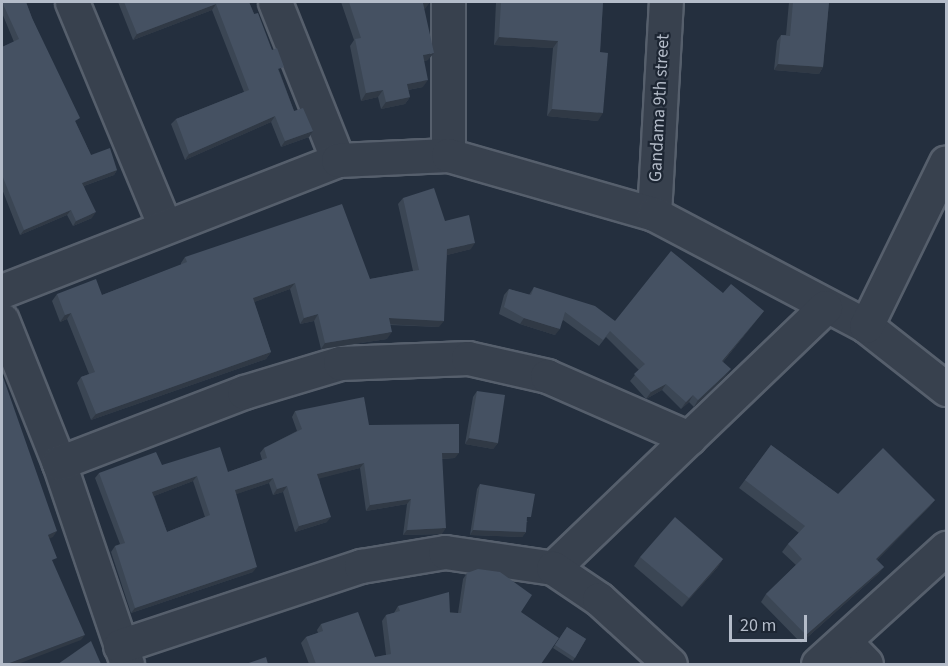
<!DOCTYPE html>
<style>
body{margin:0}
#map{position:relative;width:948px;height:666px;overflow:hidden;background:#242f3e;font-family:"Source Sans 3",sans-serif}
div>[style]{position:absolute}
.roads{filter:drop-shadow(2px 0 #565f6c) drop-shadow(-2px 0 #565f6c) drop-shadow(0 2px #565f6c) drop-shadow(0 -2px #565f6c)}
.minor>*{height:33px;margin:-16.5px;padding:0 16.5px;transform-origin:16.5px;border-radius:16.5px;background:#38414e}
.wall>*{inset:0;background:#3b4654}
.shaded-wall>*{inset:0;background:#303945}
.building>*{inset:0;background:#455162}
span{translate:-50% -50%;white-space:nowrap;text-align:center;line-height:1.15;-webkit-text-stroke:4.5px #1d2633;paint-order:stroke}
.street-label{font-size:18px;color:#b4bcc9}
.frame{position:absolute;inset:0;border:3px solid #b4bcc9;pointer-events:none}
.scale{position:absolute;left:729px;top:615px;width:78px;height:27px;box-sizing:border-box;border:3px solid #b4bcc9;border-top:0;padding-left:8px;font-size:18px;line-height:21px;white-space:nowrap;color:#b4bcc9;-webkit-text-stroke:4px #1d2633;paint-order:stroke}
</style>
<div id="map">
<div class="roads">
<div class="minor">
<i style="left:72px;top:2px;width:243px;rotate:67.5deg"></i>
<i style="left:275px;top:2px;width:170px;rotate:68.3deg"></i>
<i style="left:448px;top:155px;width:153px;rotate:-90deg"></i>
<i style="left:654px;top:214px;width:212px;rotate:-86.8deg"></i>
<i style="left:2px;top:291px;width:361px;rotate:-21.3deg"></i>
<i style="left:338px;top:160px;width:110px;rotate:-2.6deg"></i>
<i style="left:448px;top:155px;width:214px;rotate:16deg"></i>
<i style="left:654px;top:214px;width:240px;rotate:27.8deg"></i>
<i style="left:866px;top:326px;width:102px;rotate:38.2deg"></i>
<i style="left:2px;top:320px;width:154px;rotate:68.3deg"></i>
<i style="left:59px;top:463px;width:212px;rotate:71.3deg"></i>
<i style="left:866px;top:326px;width:182px;rotate:-64deg"></i>
<i style="left:59px;top:463px;width:198px;rotate:-21deg"></i>
<i style="left:244px;top:392px;width:100px;rotate:-16.8deg"></i>
<i style="left:340px;top:363px;width:128px;rotate:-2.2deg"></i>
<i style="left:468px;top:358px;width:81px;rotate:12.8deg"></i>
<i style="left:547px;top:376px;width:155px;rotate:23.6deg"></i>
<i style="left:553px;top:568px;width:377px;rotate:-43.8deg"></i>
<i style="left:845px;top:642px;width:30px;rotate:46deg"></i>
<i style="left:120px;top:646px;width:254px;rotate:-18.4deg"></i>
<i style="left:361px;top:566px;width:85px;rotate:-9.5deg"></i>
<i style="left:445px;top:552px;width:109px;rotate:8.4deg"></i>
<i style="left:553px;top:568px;width:55px;rotate:34deg"></i>
<i style="left:599px;top:599px;width:96px;rotate:42.5deg"></i>
<i style="left:818px;top:664px;width:173px;rotate:-42.2deg"></i>
</div>
</div>
<div class="wall">
<i style="clip-path:polygon(2px 2px,26px 2px,32px 18px,76px 123px,91px 155px,117px 170px,114px 175px,84px 186px,92px 218px,73px 226px,67px 215px,20px 235px,2px 189px,2px 47px,14px 42px,2px 13px)"></i>
<i style="clip-path:polygon(118px 2px,249px 2px,280px 73px,294px 111px,313px 131px,309px 137px,281px 147px,271px 122px,185px 160px,171px 124px,176px 119px,244px 92px,212px 10px,133px 40px)"></i>
<i style="clip-path:polygon(341px 2px,430px 2px,424px 9px,428px 60px,424px 61px,423px 87px,408px 90px,410px 97px,405px 104px,381px 109px,378px 97px,361px 101px,350px 46px,354px 40px)"></i>
<i style="clip-path:polygon(496px 2px,603px 2px,600px 52px,598px 121px,547px 116px,553px 48px,494px 45px)"></i>
<i style="clip-path:polygon(789px 2px,829px 2px,823px 67px,819px 74px,774px 70px,777px 41px,781px 35px,786px 35px)"></i>
<i style="clip-path:polygon(403px 198px,445px 221px,471px 249px,447px 255px,439px 327px,390px 325px,387px 339px,321px 349px,314px 321px,300px 324px,290px 289px,254px 302px,271px 352px,266px 359px,91px 420px,77px 383px,81px 377px,89px 374px,67px 319px,60px 322px,52px 301px,57px 294px,102px 295px,181px 265px,181px 263px,185px 257px,370px 279px,413px 271px,398px 204px)"></i>
<i style="clip-path:polygon(534px 287px,615px 321px,723px 293px,764px 311px,723px 362px,726px 376px,694px 407px,689px 402px,681px 409px,662px 390px,646px 399px,630px 381px,639px 370px,606px 337px,599px 346px,563px 320px,555px 335px,520px 324px,499px 314px,504px 295px,509px 289px,529px 295px)"></i>
<i style="clip-path:polygon(477px 391px,498px 443px,493px 449px,465px 444px,473px 397px)"></i>
<i style="clip-path:polygon(evenodd,295px 411px,369px 425px,455px 458px,442px 459px,442px 534px,403px 535px,407px 504px,366px 511px,360px 468px,319px 478px,327px 522px,295px 532px,283px 492px,273px 495px,269px 483px,236px 494px,253px 572px,131px 613px,111px 552px,115px 546px,120px 544px,95px 478px,99px 473px,162px 465px,228px 472px,262px 460px,260px 453px,264px 448px,297px 431px,292px 417px,295px 411px,193px 481px,205px 517px,167px 532px,154px 496px,193px 481px)"></i>
<i style="clip-path:polygon(771px 445px,838px 494px,935px 500px,929px 507px,877px 560px,884px 567px,878px 574px,801px 643px,761px 602px,766px 594px,796px 565px,782px 552px,788px 544px,799px 533px,739px 488px)"></i>
<i style="clip-path:polygon(480px 484px,528px 522px,526px 522px,526px 532px,522px 537px,470px 535px,477px 489px)"></i>
<i style="clip-path:polygon(640px 557px,723px 559px,717px 568px,682px 607px,634px 566px)"></i>
<i style="clip-path:polygon(467px 573px,521px 612px,541px 664px,309px 664px,301px 643px,306px 637px,318px 633px,317px 630px,321px 624px,375px 657px,386px 655px,382px 621px,386px 615px,394px 613px,398px 606px,458px 613px,463px 579px)"></i>
<i style="clip-path:polygon(567px 627px,586px 639px,573px 661px,553px 648px)"></i>
</div>
<div class="shaded-wall">
<i style="clip-path:polygon(430px 2px,425px 9px,418px 10px,423px 3px)"></i>
<i style="clip-path:polygon(216px 4px,212px 10px,133px 40px,137px 34px)"></i>
<i style="clip-path:polygon(499px 37px,558px 41px,553px 48px,494px 45px)"></i>
<i style="clip-path:polygon(434px 53px,428px 60px,418px 62px,423px 55px)"></i>
<i style="clip-path:polygon(778px 64px,823px 67px,819px 74px,774px 70px)"></i>
<i style="clip-path:polygon(428px 80px,423px 87px,402px 91px,407px 84px)"></i>
<i style="clip-path:polygon(383px 90px,378px 97px,361px 101px,366px 93px)"></i>
<i style="clip-path:polygon(410px 97px,405px 104px,381px 109px,386px 102px)"></i>
<i style="clip-path:polygon(552px 109px,603px 113px,598px 121px,547px 116px)"></i>
<i style="clip-path:polygon(275px 116px,271px 122px,185px 160px,189px 154px)"></i>
<i style="clip-path:polygon(313px 131px,309px 137px,281px 147px,285px 141px)"></i>
<i style="clip-path:polygon(117px 170px,114px 175px,78px 188px,82px 183px)"></i>
<i style="clip-path:polygon(71px 210px,67px 215px,20px 235px,24px 230px)"></i>
<i style="clip-path:polygon(96px 212px,92px 218px,73px 226px,76px 221px)"></i>
<i style="clip-path:polygon(475px 243px,471px 249px,443px 256px,447px 249px)"></i>
<i style="clip-path:polygon(295px 283px,290px 289px,249px 304px,253px 298px)"></i>
<i style="clip-path:polygon(764px 311px,759px 317px,718px 368px,722px 361px)"></i>
<i style="clip-path:polygon(71px 313px,67px 319px,60px 322px,65px 315px)"></i>
<i style="clip-path:polygon(318px 314px,314px 321px,300px 324px,304px 318px)"></i>
<i style="clip-path:polygon(389px 318px,444px 321px,439px 327px,385px 324px)"></i>
<i style="clip-path:polygon(524px 318px,560px 329px,555px 335px,520px 324px)"></i>
<i style="clip-path:polygon(392px 332px,387px 339px,321px 349px,325px 343px)"></i>
<i style="clip-path:polygon(271px 352px,266px 359px,91px 420px,96px 414px)"></i>
<i style="clip-path:polygon(731px 369px,726px 376px,694px 407px,698px 400px)"></i>
<i style="clip-path:polygon(666px 384px,662px 390px,646px 399px,651px 392px)"></i>
<i style="clip-path:polygon(693px 395px,689px 402px,681px 409px,686px 402px)"></i>
<i style="clip-path:polygon(469px 438px,498px 443px,493px 449px,465px 444px)"></i>
<i style="clip-path:polygon(442px 453px,459px 453px,455px 458px,438px 459px)"></i>
<i style="clip-path:polygon(364px 463px,360px 468px,314px 480px,317px 474px)"></i>
<i style="clip-path:polygon(197px 476px,193px 481px,149px 498px,152px 492px)"></i>
<i style="clip-path:polygon(273px 478px,269px 483px,231px 496px,235px 490px)"></i>
<i style="clip-path:polygon(287px 486px,283px 492px,273px 495px,277px 489px)"></i>
<i style="clip-path:polygon(411px 499px,407px 504px,366px 511px,370px 505px)"></i>
<i style="clip-path:polygon(935px 500px,929px 507px,870px 567px,876px 559px)"></i>
<i style="clip-path:polygon(331px 517px,327px 522px,295px 532px,299px 526px)"></i>
<i style="clip-path:polygon(446px 528px,442px 534px,403px 535px,407px 530px)"></i>
<i style="clip-path:polygon(473px 530px,526px 532px,522px 537px,470px 535px)"></i>
<i style="clip-path:polygon(57px 531px,53px 537px,44px 541px,48px 535px)"></i>
<i style="clip-path:polygon(723px 559px,717px 568px,682px 607px,689px 598px)"></i>
<i style="clip-path:polygon(257px 567px,253px 572px,131px 613px,135px 608px)"></i>
<i style="clip-path:polygon(884px 567px,878px 574px,801px 643px,806px 635px)"></i>
<i style="clip-path:polygon(85px 635px,81px 640px,18px 664px,7px 664px)"></i>
</div>
<div class="building">
<i style="clip-path:polygon(2px 2px,26px 2px,32px 18px,80px 118px,75px 121px,91px 155px,110px 148px,117px 170px,82px 183px,96px 212px,76px 221px,71px 210px,24px 230px,2px 175px,2px 47px,19px 39px)"></i>
<i style="clip-path:polygon(124px 2px,249px 2px,254px 14px,258px 13px,272px 50px,277px 48px,284px 67px,278px 69px,294px 111px,303px 108px,313px 131px,285px 141px,275px 116px,189px 154px,176px 119px,249px 90px,216px 4px,137px 34px)"></i>
<i style="clip-path:polygon(349px 2px,430px 2px,423px 3px,434px 53px,423px 55px,428px 80px,407px 84px,410px 97px,386px 102px,383px 90px,366px 93px,355px 39px,361px 38px)"></i>
<i style="clip-path:polygon(501px 2px,603px 2px,600px 52px,608px 53px,603px 113px,552px 109px,558px 41px,499px 37px)"></i>
<i style="clip-path:polygon(793px 2px,829px 2px,823px 67px,778px 64px,781px 35px,790px 36px)"></i>
<i style="clip-path:polygon(434px 188px,445px 221px,469px 215px,475px 243px,447px 249px,444px 321px,389px 318px,392px 332px,325px 343px,318px 314px,304px 318px,295px 283px,253px 298px,271px 352px,96px 414px,81px 377px,95px 372px,71px 313px,65px 315px,57px 294px,96px 279px,102px 295px,187px 262px,185px 257px,342px 204px,370px 279px,419px 270px,403px 198px)"></i>
<i style="clip-path:polygon(671px 251px,723px 293px,731px 284px,764px 311px,722px 361px,731px 369px,698px 400px,693px 395px,686px 402px,666px 384px,651px 392px,634px 374px,645px 364px,610px 331px,603px 340px,565px 312px,560px 329px,524px 318px,504px 307px,509px 289px,531px 295px,534px 287px,595px 306px,615px 321px)"></i>
<i style="clip-path:polygon(2px 374px,57px 531px,48px 535px,57px 558px,52px 560px,85px 635px,7px 664px,2px 664px)"></i>
<i style="clip-path:polygon(477px 391px,505px 395px,498px 443px,469px 438px)"></i>
<i style="clip-path:polygon(evenodd,364px 397px,369px 425px,459px 424px,459px 453px,442px 453px,446px 528px,407px 530px,411px 499px,370px 505px,364px 463px,317px 474px,331px 517px,299px 526px,287px 486px,277px 489px,273px 478px,235px 490px,257px 567px,135px 608px,115px 546px,125px 543px,99px 473px,156px 452px,162px 465px,220px 447px,228px 472px,267px 458px,264px 448px,302px 429px,295px 411px,364px 397px,197px 476px,210px 515px,167px 532px,152px 492px,197px 476px)"></i>
<i style="clip-path:polygon(771px 445px,838px 494px,883px 448px,935px 500px,876px 559px,884px 567px,806px 635px,766px 594px,802px 559px,788px 544px,805px 526px,745px 480px)"></i>
<i style="clip-path:polygon(480px 484px,535px 494px,531px 517px,527px 517px,526px 532px,473px 530px)"></i>
<i style="clip-path:polygon(675px 517px,723px 559px,689px 598px,640px 557px)"></i>
<i style="clip-path:polygon(478px 569px,500px 572px,532px 595px,521px 612px,559px 638px,541px 664px,316px 664px,306px 637px,323px 631px,321px 624px,358px 612px,375px 657px,391px 654px,386px 615px,400px 611px,398px 606px,449px 592px,450px 613px,461px 613px,467px 573px)"></i>
<i style="clip-path:polygon(567px 627px,586px 639px,575px 658px,555px 645px)"></i>
<i style="clip-path:polygon(91px 641px,101px 664px,58px 664px)"></i>
<i style="clip-path:polygon(266px 657px,268px 664px,246px 664px)"></i>
</div>
<div class="street-label">
<span style="left:660px;top:108px;rotate:-87deg">Gandama 9th street</span>
</div>
<div class="frame"></div>
<div class="scale">20 m</div>
</div>
